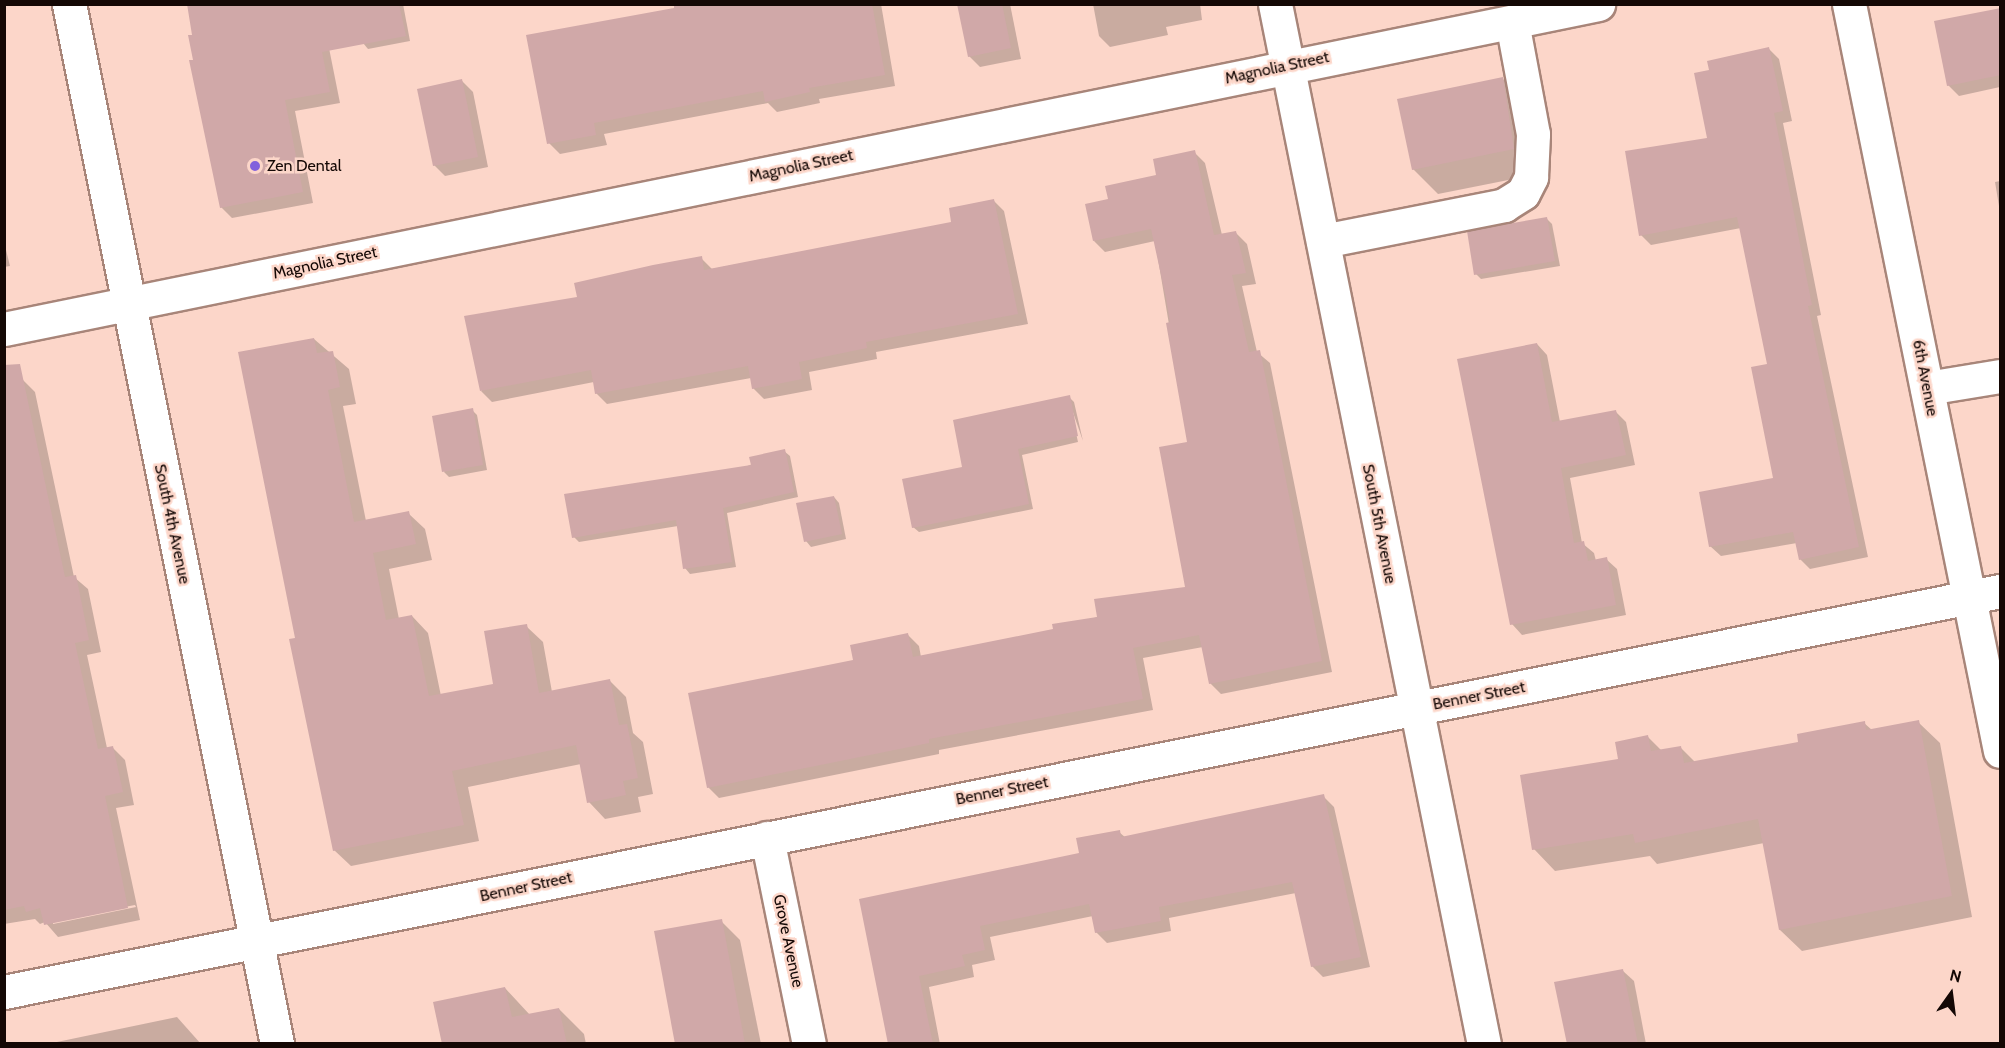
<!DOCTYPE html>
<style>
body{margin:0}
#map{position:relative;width:2005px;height:1048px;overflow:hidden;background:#fcd6c9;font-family:Cabin,sans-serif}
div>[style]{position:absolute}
.shadow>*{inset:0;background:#0003}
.building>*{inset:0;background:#d0a8a8}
.roads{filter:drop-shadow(2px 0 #a88579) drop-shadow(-2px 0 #a88579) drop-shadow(0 2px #a88579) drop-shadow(0 -2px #a88579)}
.minor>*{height:33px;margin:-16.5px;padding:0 16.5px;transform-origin:16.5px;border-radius:16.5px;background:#fff}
.dots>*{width:16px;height:16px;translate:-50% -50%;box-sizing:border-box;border:3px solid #fcd6c9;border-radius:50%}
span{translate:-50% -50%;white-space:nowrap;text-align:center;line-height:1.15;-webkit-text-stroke:5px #fcd6c9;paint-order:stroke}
.street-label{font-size:16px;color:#140805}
.poi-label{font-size:16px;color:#140805}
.left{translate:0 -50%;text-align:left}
.frame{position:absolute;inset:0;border:6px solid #140805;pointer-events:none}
.north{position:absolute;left:1921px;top:964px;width:60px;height:60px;-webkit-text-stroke:4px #fcd6c9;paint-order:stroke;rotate:14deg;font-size:16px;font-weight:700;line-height:24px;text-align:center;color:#140805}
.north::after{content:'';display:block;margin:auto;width:21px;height:27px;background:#140805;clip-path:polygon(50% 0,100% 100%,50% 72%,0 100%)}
</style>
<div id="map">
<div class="shadow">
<i style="clip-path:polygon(356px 4px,403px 4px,410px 41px,368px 49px,363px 43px)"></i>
<i style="clip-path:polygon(702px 4px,881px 4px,895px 86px,819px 99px,820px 103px,777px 112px,768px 103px,604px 134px,607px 145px,560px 154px,549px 143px)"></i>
<i style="clip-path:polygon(959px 4px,1010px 4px,1021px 59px,980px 67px,969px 56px)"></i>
<i style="clip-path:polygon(1093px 4px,1200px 4px,1202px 20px,1166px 27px,1168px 35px,1110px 47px,1099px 36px)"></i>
<i style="clip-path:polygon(2000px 10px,2000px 87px,1959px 96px,1948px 85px)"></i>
<i style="clip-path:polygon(329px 48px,340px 103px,295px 111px,313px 203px,232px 218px,221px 207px,191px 61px)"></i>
<i style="clip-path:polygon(1769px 49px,1779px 59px,1792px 121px,1783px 123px,1821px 315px,1817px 316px,1868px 557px,1810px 569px,1800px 559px,1797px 543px,1721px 556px,1710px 546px,1775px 479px,1768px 365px,1741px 228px,1651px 245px,1641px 235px,1709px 140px,1710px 71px)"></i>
<i style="clip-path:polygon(1503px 79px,1528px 104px,1538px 174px,1438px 194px,1413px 169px)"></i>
<i style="clip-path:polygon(462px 81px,473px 92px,488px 167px,445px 176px,434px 165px)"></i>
<i style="clip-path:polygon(1194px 152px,1205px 163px,1222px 235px,1236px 233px,1247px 244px,1256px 284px,1242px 286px,1257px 352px,1270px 363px,1332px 672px,1221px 694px,1210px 683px,1203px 647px,1143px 658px,1153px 710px,939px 750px,939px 754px,719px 798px,708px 787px,854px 661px,908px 635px,919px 646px,921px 657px,1054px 631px,1187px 588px,1189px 444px,1155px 241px,1105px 252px,1094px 241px,1109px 200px,1158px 176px)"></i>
<i style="clip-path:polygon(2000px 181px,2000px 212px,1995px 182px)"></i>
<i style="clip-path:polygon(993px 200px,1004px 211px,1028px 324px,876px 352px,877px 359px,809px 372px,812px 390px,764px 399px,753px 388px,751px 378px,607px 404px,596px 393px,594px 382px,492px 402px,481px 391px,578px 298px,701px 258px,712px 269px,953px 223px)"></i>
<i style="clip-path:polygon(1547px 219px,1552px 224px,1560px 266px,1481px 279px,1476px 274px)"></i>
<i style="clip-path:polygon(4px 242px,10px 266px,4px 267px)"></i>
<i style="clip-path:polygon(314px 339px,349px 369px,356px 404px,343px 406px,366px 521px,408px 513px,425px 529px,432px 560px,389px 569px,399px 619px,412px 616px,428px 633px,441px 696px,495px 685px,526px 626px,543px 642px,552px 692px,610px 681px,626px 697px,633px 733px,643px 742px,653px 794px,638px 797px,641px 812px,605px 819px,589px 802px,581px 764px,468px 787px,479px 841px,351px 866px,334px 850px,297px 639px)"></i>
<i style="clip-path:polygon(1537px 344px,1547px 355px,1560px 422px,1616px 412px,1626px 422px,1635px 465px,1570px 478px,1582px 543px,1594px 553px,1596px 561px,1606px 559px,1617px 569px,1626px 615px,1522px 635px,1512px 624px)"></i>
<i style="clip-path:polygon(evenodd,22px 379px,35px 392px,74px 577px,88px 589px,101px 652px,87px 655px,107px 748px,112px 747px,125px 760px,134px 805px,116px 808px,140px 920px,58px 937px,45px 922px,40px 924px,35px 919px,4px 924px,4px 770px,22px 379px,135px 905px,136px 907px,53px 924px,53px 921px,135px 905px)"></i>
<i style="clip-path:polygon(1069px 397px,1074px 402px,1083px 441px,1069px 401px,1078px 442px,1022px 455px,1033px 509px,919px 532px,913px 527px,964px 469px)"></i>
<i style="clip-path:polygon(472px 410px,477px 415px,487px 470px,449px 477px,444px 472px)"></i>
<i style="clip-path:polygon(784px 451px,790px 456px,798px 497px,727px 513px,736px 567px,690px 574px,685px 568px,678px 526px,579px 542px,574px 537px)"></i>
<i style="clip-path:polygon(834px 497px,839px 503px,846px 539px,811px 547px,806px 541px)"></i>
<i style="clip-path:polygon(1918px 722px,1940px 743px,1972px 917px,1802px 951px,1780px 930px,1764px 843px,1657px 864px,1650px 856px,1555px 871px,1534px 849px,1620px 760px,1648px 737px,1662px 751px,1680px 747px,1696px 763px,1800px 743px,1864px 723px,1872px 730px)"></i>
<i style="clip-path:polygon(1323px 796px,1334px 807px,1370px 967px,1323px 977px,1312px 966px,1296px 893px,1169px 918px,1171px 931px,1107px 943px,1096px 932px,1093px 916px,990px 937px,995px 960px,972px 965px,974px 977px,929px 987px,940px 1044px,889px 1044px,861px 900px,1081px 854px,1119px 832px,1126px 838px)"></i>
<i style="clip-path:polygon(721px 921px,740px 940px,761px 1044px,677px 1044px)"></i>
<i style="clip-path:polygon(1623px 971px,1634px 981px,1646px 1044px,1568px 1044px)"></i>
<i style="clip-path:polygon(505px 988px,530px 1015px,559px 1009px,584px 1034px,586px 1044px,444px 1044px)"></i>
<i style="clip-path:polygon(177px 1017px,201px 1044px,52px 1044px,52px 1043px)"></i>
</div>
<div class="building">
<i style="clip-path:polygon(187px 4px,399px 4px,406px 36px,322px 52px,330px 92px,285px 100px,303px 192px,220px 208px,189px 60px,193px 60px,188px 35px,192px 35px)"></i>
<i style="clip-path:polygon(674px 4px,872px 4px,885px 75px,809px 88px,810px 92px,765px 102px,763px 91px,594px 123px,596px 135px,547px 144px,526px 35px,674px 8px)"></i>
<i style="clip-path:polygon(957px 4px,1002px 4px,1011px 48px,968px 57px)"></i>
<i style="clip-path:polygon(2001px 8px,2001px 75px,1947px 86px,1934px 21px)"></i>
<i style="clip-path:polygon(1769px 47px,1783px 111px,1774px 113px,1812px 305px,1808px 306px,1859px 547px,1799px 560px,1793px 532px,1709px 547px,1699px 492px,1773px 478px,1751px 367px,1767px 364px,1737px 217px,1639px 236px,1625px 151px,1707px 138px,1694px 73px,1709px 70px,1707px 61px)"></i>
<i style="clip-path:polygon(1503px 77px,1514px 149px,1412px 170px,1397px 99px)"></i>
<i style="clip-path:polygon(462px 79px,478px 157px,433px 166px,417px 89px)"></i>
<i style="clip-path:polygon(1195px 150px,1214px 235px,1236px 231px,1246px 273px,1232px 275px,1249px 352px,1260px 350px,1322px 661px,1209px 684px,1199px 635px,1133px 648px,1143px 699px,929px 739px,929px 743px,707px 788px,688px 693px,853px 660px,850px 645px,908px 633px,913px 657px,1053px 629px,1052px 624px,1097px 617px,1094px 599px,1185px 587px,1159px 447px,1187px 442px,1166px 323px,1170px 322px,1166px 298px,1151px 229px,1093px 241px,1085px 204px,1108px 199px,1105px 186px,1156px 175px,1153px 159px)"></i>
<i style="clip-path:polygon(994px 199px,1018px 314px,866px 342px,867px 348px,799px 362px,802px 379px,752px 389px,748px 366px,595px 394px,591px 370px,480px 391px,464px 316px,577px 297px,574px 283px,653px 265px,702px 256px,704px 270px,951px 222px,949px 208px)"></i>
<i style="clip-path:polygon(1547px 217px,1555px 261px,1474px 275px,1467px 231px)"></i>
<i style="clip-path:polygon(314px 338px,317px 353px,333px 351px,340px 387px,328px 390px,354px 522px,409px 511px,416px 544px,373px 553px,386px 620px,412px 615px,429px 696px,493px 684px,484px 631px,527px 624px,539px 693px,610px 679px,619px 725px,627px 724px,638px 778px,623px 781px,626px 795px,587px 803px,576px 745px,452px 771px,464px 825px,333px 851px,289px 639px,295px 638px,238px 352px)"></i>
<i style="clip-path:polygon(1537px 343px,1552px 422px,1616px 410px,1626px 455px,1561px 468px,1574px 543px,1584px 541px,1588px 561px,1607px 557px,1616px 605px,1510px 625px,1457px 359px)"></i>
<i style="clip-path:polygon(20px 364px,65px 577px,76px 575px,89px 640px,75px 643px,98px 749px,113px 746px,123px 792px,105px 796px,128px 908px,44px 925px,40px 908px,26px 912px,24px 906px,4px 910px,4px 365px)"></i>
<i style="clip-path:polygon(1070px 395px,1078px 436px,1018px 449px,1029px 504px,912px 528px,902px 479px,962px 467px,953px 420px)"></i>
<i style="clip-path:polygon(473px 408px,483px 465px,442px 472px,432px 416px)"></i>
<i style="clip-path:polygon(785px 449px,794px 492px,723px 508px,732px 562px,683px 569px,676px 520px,572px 538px,564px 494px,751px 465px,749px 457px)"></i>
<i style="clip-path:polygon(834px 496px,842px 534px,804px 542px,796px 503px)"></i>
<i style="clip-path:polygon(1919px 720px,1952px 896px,1779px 930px,1758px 819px,1635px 843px,1633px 834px,1532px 850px,1520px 775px,1618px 759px,1615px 742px,1648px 735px,1651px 751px,1681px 746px,1684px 763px,1798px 742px,1797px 734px,1865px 721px,1866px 730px)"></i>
<i style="clip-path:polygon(1324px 794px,1361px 957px,1311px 967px,1292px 882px,1159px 907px,1161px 921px,1095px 933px,1089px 904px,980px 926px,985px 950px,962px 955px,965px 966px,919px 976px,933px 1044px,888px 1044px,859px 899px,1079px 853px,1076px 838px,1120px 830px,1121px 837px)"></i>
<i style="clip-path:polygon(722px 919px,745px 1044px,675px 1044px,654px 931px)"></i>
<i style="clip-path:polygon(1623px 969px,1638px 1044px,1567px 1044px,1554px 982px)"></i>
<i style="clip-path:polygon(505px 987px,512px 1017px,559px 1008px,567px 1044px,442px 1044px,433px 1002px)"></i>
</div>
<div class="roads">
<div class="minor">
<i style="left:69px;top:4px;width:1061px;rotate:78.69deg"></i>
<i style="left:1275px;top:4px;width:1061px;rotate:78.64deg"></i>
<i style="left:1849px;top:4px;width:762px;rotate:78.57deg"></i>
<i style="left:1323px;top:241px;width:185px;rotate:-11.2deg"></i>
<i style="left:1504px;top:205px;width:22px;rotate:-32deg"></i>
<i style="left:1523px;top:193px;width:18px;rotate:-63deg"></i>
<i style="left:1531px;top:177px;width:43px;rotate:-87.3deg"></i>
<i style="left:1533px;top:134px;width:114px;rotate:-100.6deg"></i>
<i style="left:4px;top:329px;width:1627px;rotate:-11.52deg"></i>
<i style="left:1927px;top:388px;width:74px;rotate:-9.3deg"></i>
<i style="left:767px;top:838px;width:210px;rotate:78.5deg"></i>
<i style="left:4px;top:992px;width:2036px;rotate:-11.36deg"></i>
</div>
</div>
<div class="dots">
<i style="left:255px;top:166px;background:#8261dc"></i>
</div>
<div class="street-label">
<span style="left:1277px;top:68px;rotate:-12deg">Magnolia Street</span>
<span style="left:801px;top:166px;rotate:-12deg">Magnolia Street</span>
<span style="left:325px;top:263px;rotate:-12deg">Magnolia Street</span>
<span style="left:1925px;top:378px;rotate:79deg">6th Avenue</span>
<span style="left:172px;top:524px;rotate:78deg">South 4th Avenue</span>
<span style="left:1379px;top:524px;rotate:79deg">South 5th Avenue</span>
<span style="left:1479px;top:696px;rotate:-11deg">Benner Street</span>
<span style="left:1002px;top:791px;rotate:-11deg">Benner Street</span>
<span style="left:526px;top:887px;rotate:-12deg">Benner Street</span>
<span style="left:788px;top:941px;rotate:78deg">Grove Avenue</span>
</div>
<div class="poi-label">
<span class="left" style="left:267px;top:166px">Zen Dental</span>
</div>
<div class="frame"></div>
<div class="north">N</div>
</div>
